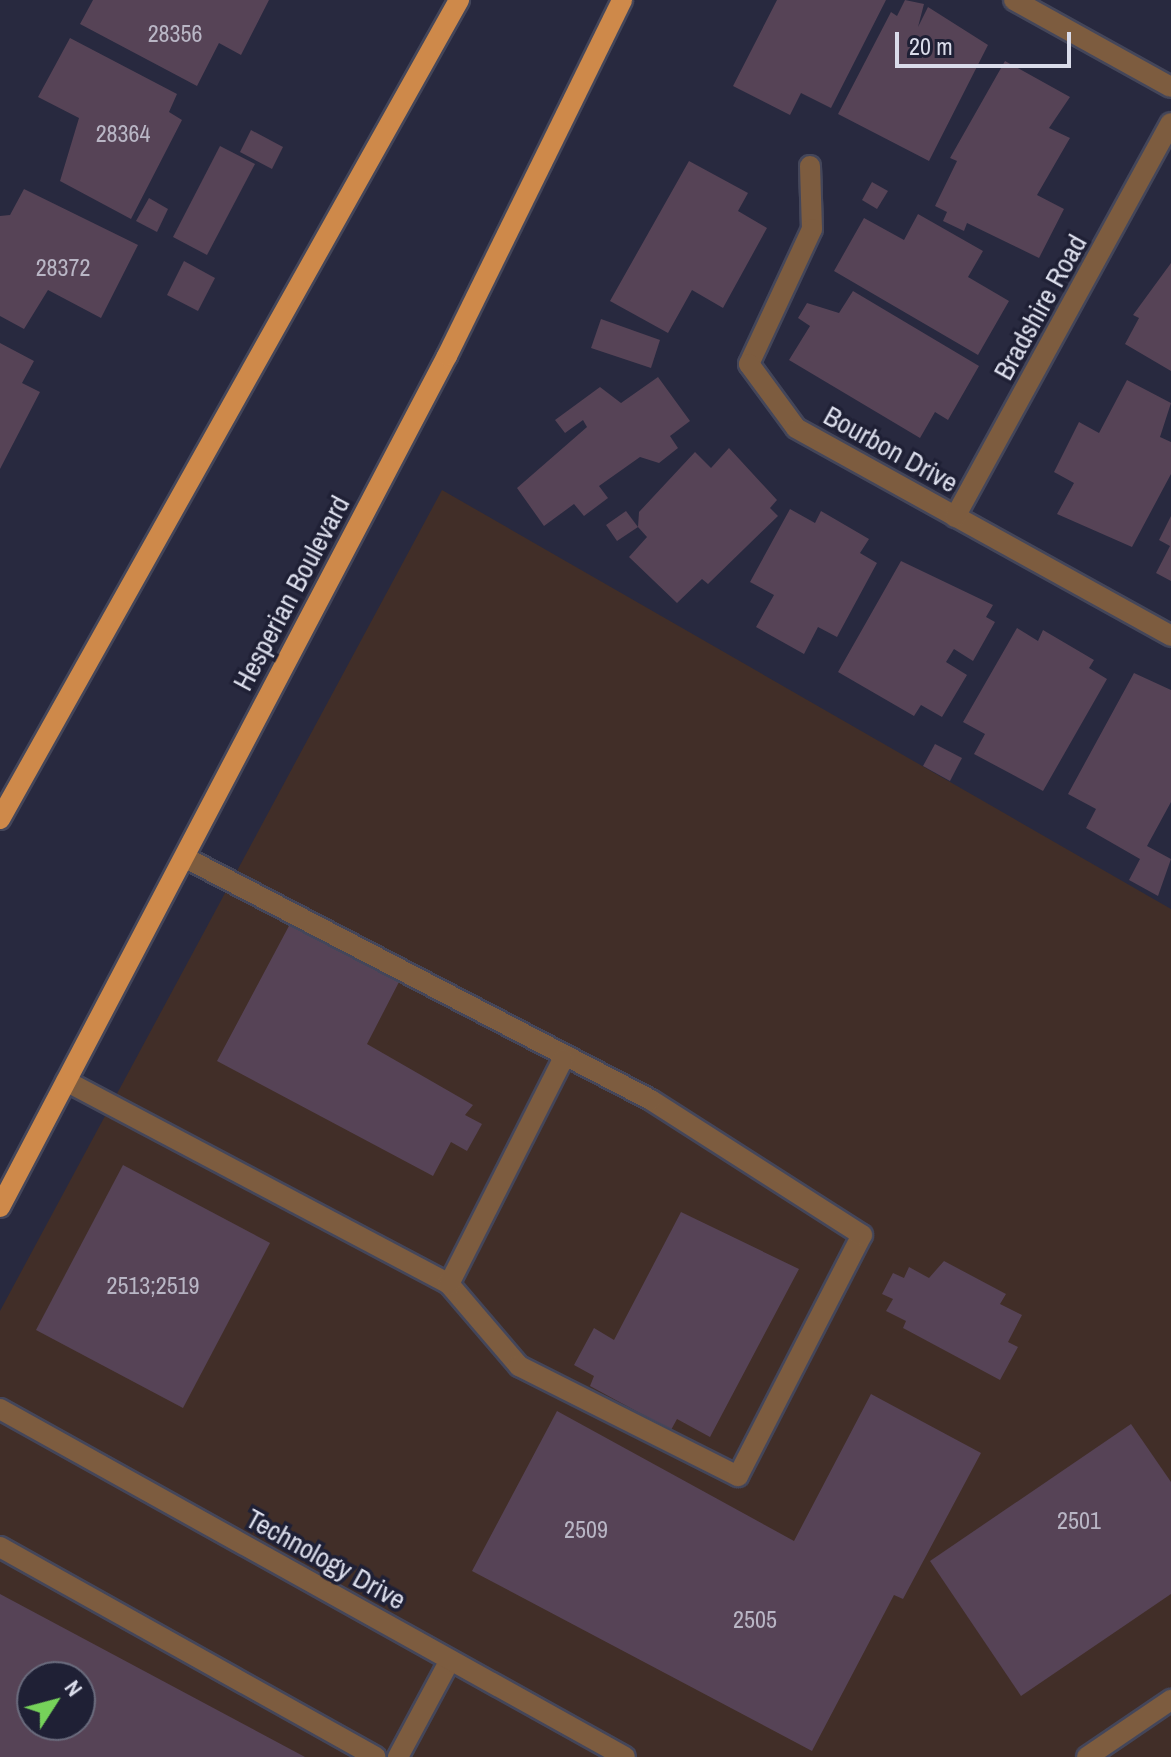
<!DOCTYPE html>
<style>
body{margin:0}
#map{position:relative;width:1171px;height:1757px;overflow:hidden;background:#28293f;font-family:"Archivo Narrow",sans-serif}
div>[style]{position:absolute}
.industrial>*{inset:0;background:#412e28}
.building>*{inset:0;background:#564356}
.roads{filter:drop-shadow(2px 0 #44465a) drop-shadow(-2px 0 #44465a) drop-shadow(0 2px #44465a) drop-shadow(0 -2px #44465a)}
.lane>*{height:20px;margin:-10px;padding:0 10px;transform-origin:10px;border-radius:10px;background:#7d5c3f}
.street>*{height:20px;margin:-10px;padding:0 10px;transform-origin:10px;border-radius:10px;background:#7d5c3f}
.primary>*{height:20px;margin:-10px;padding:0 10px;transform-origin:10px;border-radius:10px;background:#ce894a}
span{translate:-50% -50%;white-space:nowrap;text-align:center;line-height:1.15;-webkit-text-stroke:7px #1f2035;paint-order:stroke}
.number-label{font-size:24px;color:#b9b6c5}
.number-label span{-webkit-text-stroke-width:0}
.street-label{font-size:28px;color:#dadcea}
.north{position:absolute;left:16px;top:1661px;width:80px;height:80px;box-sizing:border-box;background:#1f2035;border:2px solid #6a6b7d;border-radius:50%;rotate:54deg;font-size:22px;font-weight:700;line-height:32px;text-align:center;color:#dadcea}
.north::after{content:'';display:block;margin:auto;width:28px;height:36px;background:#76d25a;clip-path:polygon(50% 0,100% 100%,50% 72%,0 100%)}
.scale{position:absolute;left:895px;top:32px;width:176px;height:36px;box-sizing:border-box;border:4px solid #dadcea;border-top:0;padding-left:10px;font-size:24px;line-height:28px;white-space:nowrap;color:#dadcea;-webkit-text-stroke:6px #1f2035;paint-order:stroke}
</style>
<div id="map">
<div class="industrial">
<i style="clip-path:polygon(evenodd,442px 490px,1171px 909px,1171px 1757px,0 1757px,0 1311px,442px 490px,32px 1677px,80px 1677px,80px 1725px,32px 1725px,32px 1677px)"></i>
</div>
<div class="building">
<i style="clip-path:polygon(93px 0,269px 0,241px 55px,219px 43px,197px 86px,80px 24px)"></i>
<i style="clip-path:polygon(777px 0,886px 0,831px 108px,801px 93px,790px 115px,733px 86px)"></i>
<i style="clip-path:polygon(905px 0,924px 4px,918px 27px,928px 7px,988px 45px,929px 161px,838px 114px,891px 12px,897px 16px)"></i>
<i style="clip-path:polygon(70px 38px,177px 94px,169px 112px,182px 120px,131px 219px,60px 181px,79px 118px,38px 97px)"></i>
<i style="clip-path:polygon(1005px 61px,1070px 97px,1049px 128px,1070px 138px,1037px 195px,1064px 209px,1039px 258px,967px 223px,964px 231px,943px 221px,947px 212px,935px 206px,957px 161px,950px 158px)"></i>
<i style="clip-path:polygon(251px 130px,283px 147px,272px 169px,240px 152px)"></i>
<i style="clip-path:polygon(220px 146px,255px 164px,207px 255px,173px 237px)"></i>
<i style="clip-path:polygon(689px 161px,748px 193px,738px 211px,767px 228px,723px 308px,692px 290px,668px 333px,610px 301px)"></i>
<i style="clip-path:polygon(872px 182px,888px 191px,877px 209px,862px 200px)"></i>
<i style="clip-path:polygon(24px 189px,138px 245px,101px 318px,48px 290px,24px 329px,0 316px,0 216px,10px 215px)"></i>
<i style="clip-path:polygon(149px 198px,168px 209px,157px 232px,136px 221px)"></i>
<i style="clip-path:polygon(918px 214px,983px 251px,968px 277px,1009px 301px,978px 355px,834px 271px,864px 218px,904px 240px)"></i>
<i style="clip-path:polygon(184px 261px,215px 278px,198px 311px,167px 295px)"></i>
<i style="clip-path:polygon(1171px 263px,1171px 371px,1125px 344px,1139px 318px,1133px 315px)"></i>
<i style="clip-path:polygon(853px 291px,979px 366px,948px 420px,935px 412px,920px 438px,789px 360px,810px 326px,798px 318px,807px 303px,839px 313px)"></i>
<i style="clip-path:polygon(601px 319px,660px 340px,651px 368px,591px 348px)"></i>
<i style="clip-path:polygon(0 343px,34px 361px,22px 383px,40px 392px,0 469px)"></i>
<i style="clip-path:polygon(658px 377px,690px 421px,670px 436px,678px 448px,659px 463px,640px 457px,599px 486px,608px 498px,584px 516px,574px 504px,544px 526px,517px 488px,587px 427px,583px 420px,565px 433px,555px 420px,600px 387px,621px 403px)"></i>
<i style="clip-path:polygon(1127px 380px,1171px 403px,1160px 437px,1171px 442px,1171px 474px,1132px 547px,1057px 514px,1074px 483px,1054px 472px,1079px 422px,1099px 433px)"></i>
<i style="clip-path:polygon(729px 448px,777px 500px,770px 508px,778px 516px,708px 584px,702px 579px,677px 603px,629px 557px,647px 537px,638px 527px,617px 541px,606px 525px,626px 511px,638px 527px,639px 512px,695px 452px,711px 468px)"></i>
<i style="clip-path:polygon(790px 509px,815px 523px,821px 511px,869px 539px,860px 553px,877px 563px,837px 637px,818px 627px,804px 654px,756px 627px,774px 595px,750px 582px)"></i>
<i style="clip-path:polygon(1171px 516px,1171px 581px,1156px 573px,1170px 546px,1159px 540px)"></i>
<i style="clip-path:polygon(901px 561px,993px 605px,986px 617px,995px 622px,973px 661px,954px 649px,946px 662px,967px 675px,942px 717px,921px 705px,914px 716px,838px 672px)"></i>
<i style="clip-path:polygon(1017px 628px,1038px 641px,1043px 630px,1094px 660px,1089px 668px,1107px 679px,1043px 791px,974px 754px,985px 734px,963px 722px)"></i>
<i style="clip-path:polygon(1134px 673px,1171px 690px,1171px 802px,1147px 846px,1171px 859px,1158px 896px,1129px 880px,1140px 859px,1086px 828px,1096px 809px,1068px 794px)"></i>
<i style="clip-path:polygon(935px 744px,962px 758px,950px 781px,923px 766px)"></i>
<i style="clip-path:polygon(290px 924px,399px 982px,367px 1044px,473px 1105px,465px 1115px,482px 1124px,467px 1151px,451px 1142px,433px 1176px,217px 1061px)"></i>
<i style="clip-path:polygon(123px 1165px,270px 1243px,183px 1408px,36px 1330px)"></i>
<i style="clip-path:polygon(681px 1212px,799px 1269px,710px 1437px,677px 1419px,671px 1430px,590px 1386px,594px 1376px,574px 1365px,594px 1328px,614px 1340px)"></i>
<i style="clip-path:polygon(944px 1261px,1006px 1294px,1000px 1304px,1022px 1315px,1008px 1342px,1018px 1347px,1000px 1380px,903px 1328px,906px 1321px,886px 1311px,893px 1299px,882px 1294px,893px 1273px,904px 1278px,909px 1267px,929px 1278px)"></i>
<i style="clip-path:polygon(871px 1394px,981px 1453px,903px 1599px,894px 1595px,812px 1751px,472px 1571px,557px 1411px,794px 1541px)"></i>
<i style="clip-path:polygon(1131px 1424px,1171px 1482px,1171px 1594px,1021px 1696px,930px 1561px)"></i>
<i style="clip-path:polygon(evenodd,0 1594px,305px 1757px,0 1757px,0 1594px,32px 1677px,80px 1677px,80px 1725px,32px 1725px,32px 1677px)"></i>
</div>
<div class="roads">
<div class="lane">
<i style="left:66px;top:1081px;width:433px;rotate:27.9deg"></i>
<i style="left:449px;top:1284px;width:108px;rotate:49.5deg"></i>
<i style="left:519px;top:1366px;width:245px;rotate:26.7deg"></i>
<i style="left:738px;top:1476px;width:271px;rotate:-62.8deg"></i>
<i style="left:862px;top:1235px;width:250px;rotate:-147.4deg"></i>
<i style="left:651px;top:1100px;width:526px;rotate:-152.51deg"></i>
<i style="left:449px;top:1284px;width:252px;rotate:-63.1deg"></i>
<i style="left:0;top:1547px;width:430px;rotate:29.2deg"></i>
<i style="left:398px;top:1757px;width:110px;rotate:-61.8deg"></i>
</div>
<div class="street">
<i style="left:1014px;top:0;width:179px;rotate:29deg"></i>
<i style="left:810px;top:166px;width:63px;rotate:88.2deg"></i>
<i style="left:812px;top:229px;width:149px;rotate:115deg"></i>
<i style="left:749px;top:364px;width:79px;rotate:53.7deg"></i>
<i style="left:796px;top:428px;width:429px;rotate:29deg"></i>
<i style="left:955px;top:517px;width:449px;rotate:-61.3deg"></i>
<i style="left:0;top:1409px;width:715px;rotate:29.11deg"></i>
<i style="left:1087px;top:1757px;width:102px;rotate:-34.2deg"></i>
</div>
<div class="primary">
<i style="left:0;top:819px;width:939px;rotate:-60.73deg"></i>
<i style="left:0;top:1207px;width:961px;rotate:-62.29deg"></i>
<i style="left:447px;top:356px;width:397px;rotate:-63.8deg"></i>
</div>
</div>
<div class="number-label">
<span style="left:175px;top:34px">28356</span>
<span style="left:123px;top:134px">28364</span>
<span style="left:63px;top:268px">28372</span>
<span style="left:153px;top:1286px">2513;2519</span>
<span style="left:1079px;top:1521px">2501</span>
<span style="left:586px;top:1530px">2509</span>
<span style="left:755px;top:1620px">2505</span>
</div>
<div class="street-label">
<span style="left:1040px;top:307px;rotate:-61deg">Bradshire Road</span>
<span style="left:891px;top:449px;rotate:29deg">Bourbon Drive</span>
<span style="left:291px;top:593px;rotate:-62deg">Hesperian Boulevard</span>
<span style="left:326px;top:1559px;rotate:29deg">Technology Drive</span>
</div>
<div class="north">N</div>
<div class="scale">20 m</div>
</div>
